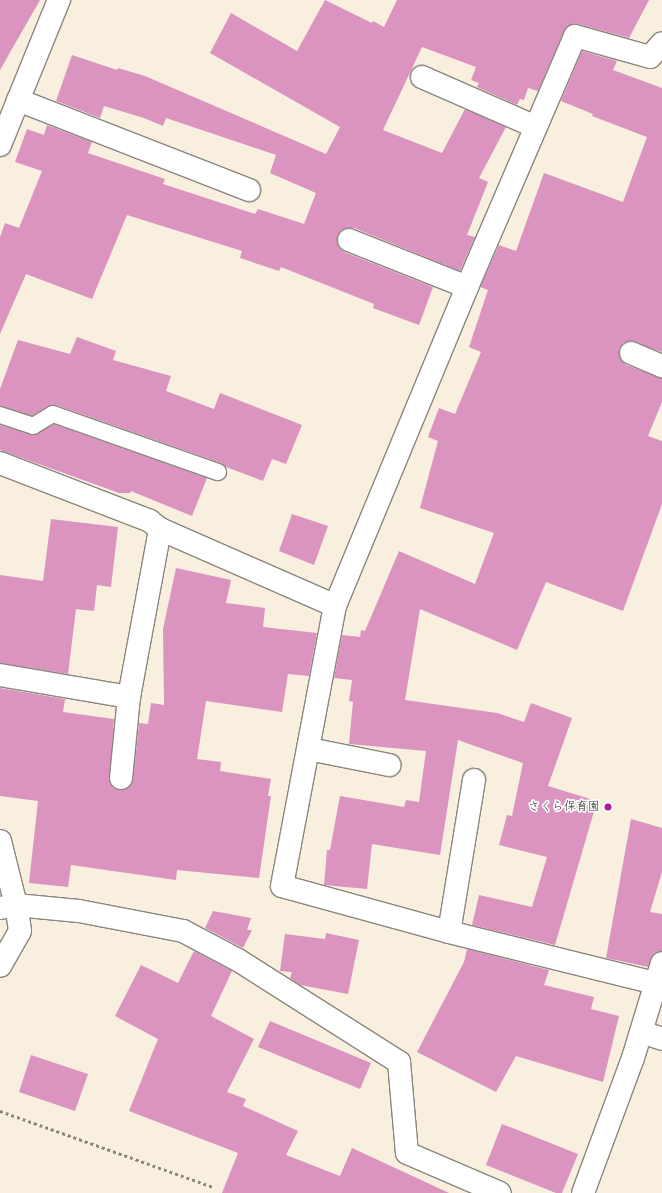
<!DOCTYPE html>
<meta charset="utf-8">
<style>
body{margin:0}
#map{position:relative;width:662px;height:1193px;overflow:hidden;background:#f8efdf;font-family:"Architects Daughter","Klee One",sans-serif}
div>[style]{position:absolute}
.building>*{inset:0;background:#db93c0}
.path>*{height:2.5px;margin-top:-1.25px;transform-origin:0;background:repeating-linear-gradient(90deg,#8a867e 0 3px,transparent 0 6px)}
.roads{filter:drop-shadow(1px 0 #8a867e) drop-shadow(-1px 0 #8a867e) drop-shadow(0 1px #8a867e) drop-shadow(0 -1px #8a867e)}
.lane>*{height:16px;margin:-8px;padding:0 8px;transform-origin:8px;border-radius:8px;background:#fff}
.street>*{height:22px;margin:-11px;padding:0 11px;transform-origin:11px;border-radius:11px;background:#fff}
.dots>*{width:11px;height:11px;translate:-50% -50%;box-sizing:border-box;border:2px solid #fff;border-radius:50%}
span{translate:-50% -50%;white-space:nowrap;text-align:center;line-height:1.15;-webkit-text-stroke:3.5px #fff;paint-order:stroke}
.poi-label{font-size:12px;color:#1c1c1c}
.right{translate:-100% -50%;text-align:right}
</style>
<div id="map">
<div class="building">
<i style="clip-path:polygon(0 0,40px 0,0 70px)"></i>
<i style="clip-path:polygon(325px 0,372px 23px,373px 21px,384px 27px,397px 0,649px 0,629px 38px,578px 24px,567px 26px,564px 31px,538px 91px,528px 88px,524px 100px,520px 99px,517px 105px,477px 87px,479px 83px,471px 80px,476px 67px,422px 47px,383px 130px,442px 153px,465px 109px,506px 127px,479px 178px,488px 182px,467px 235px,475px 237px,460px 271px,354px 228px,347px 228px,341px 230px,338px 235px,337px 242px,339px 248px,344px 252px,433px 287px,419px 325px,373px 308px,374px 304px,281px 267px,279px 271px,240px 258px,242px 251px,127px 215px,92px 299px,26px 274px,0 334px,0 237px,5px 223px,19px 228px,42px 171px,15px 162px,27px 129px,44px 135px,47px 125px,92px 142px,88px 153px,165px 179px,163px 184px,255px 214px,258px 209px,304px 224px,316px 193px,270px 173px,276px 155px,166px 118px,163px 126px,144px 118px,104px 106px,100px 118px,56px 101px,72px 55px,117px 70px,118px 68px,145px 76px,326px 154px,340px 127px,210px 53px,231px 13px,297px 51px)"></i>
<i style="clip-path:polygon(582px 51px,617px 61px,613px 70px,662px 88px,662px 352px,630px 341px,623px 343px,619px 349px,619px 354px,621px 360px,626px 365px,662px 378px,662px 402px,648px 436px,662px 441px,662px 504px,623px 611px,546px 582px,517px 650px,420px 609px,405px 700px,497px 713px,524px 722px,531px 703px,572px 718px,548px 786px,597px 801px,555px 945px,472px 925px,479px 895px,532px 907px,547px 857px,499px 845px,507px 815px,512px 816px,523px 763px,458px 740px,440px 855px,372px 844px,367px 889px,324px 885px,327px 850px,330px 850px,340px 796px,404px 807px,406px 800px,419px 802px,426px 751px,349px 744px,353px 702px,349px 701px,352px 680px,334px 678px,342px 635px,360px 637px,361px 630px,365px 631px,399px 551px,475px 584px,494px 533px,420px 508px,438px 441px,428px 437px,439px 408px,455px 414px,481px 352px,469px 347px,488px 290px,480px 287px,499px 245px,516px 251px,544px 173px,623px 202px,647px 137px,592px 116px,593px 114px,561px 101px)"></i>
<i style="clip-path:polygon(77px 337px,116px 351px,113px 360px,171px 376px,166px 391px,214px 409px,220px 393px,302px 425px,286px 464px,272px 459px,263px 481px,226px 467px,221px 463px,56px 405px,48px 406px,32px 416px,0 406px,0 389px,18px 340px,70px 354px)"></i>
<i style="clip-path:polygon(54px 424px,207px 478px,192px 516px,131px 491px,130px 493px,119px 493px,0 450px,0 425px,34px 435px)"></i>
<i style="clip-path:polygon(292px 514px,328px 526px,314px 565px,279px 551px)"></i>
<i style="clip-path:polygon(51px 519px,118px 527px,111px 587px,97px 585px,94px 611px,76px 609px,68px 674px,0 663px,0 575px,43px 581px)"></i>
<i style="clip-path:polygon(176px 568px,231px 580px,226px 603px,265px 608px,263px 627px,317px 633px,309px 676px,288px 674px,282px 712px,206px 701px,197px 759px,221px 762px,220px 771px,271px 779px,268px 796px,271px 796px,259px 878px,177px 870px,176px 880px,71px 865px,68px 887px,29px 883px,38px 801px,0 796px,0 688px,65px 699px,63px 712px,114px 719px,110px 783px,113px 788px,119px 790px,126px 789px,131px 785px,133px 779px,139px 723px,148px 724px,151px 703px,164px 705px,163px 629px)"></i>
<i style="clip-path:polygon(631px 819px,662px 828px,662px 872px,650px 912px,662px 914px,662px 951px,653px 954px,648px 967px,606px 958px)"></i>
<i style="clip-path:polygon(213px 911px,251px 918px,247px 930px,252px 930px,243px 948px,205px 928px)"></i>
<i style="clip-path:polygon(326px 933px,359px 940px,348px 994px,300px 985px,290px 978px,292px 972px,280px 971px,285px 934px,325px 939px)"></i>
<i style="clip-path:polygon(467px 949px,549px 970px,544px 985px,594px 997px,591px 1009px,619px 1016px,603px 1082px,516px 1056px,496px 1092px,417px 1052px,464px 962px)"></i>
<i style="clip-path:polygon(194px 951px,232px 971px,211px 1016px,254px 1039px,227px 1092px,246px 1099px,243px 1106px,298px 1131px,286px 1155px,340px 1176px,352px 1148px,449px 1193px,222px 1193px,238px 1153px,129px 1111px,158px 1039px,115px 1016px,141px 965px,178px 983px)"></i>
<i style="clip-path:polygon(270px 1021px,371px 1063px,360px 1089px,258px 1047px)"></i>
<i style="clip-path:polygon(31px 1055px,88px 1074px,75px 1111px,19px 1092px)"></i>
<i style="clip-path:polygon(502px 1124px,578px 1154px,562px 1193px,556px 1193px,486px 1165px)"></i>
</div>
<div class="path">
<i style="left:0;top:1111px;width:226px;rotate:19.6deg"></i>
</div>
<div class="roads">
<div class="lane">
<i style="left:0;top:415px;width:35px;rotate:18deg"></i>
<i style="left:33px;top:426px;width:23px;rotate:-31deg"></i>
<i style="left:53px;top:414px;width:175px;rotate:19.4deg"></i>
</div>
<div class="street">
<i style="left:422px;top:77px;width:124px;rotate:23.7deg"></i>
<i style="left:18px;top:100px;width:248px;rotate:21.3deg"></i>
<i style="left:0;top:145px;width:157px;rotate:-67.9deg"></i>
<i style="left:349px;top:240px;width:127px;rotate:21.7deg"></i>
<i style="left:631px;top:353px;width:34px;rotate:23deg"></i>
<i style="left:0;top:463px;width:161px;rotate:21.1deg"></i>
<i style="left:150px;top:521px;width:13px;rotate:39deg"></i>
<i style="left:0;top:675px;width:131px;rotate:9.7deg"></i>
<i style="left:129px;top:697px;width:171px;rotate:-79.5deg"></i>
<i style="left:160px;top:529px;width:191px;rotate:23.7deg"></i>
<i style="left:309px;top:749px;width:82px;rotate:11.3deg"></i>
<i style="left:121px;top:778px;width:81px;rotate:-84.4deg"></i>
<i style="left:474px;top:780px;width:154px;rotate:99.3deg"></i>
<i style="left:449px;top:932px;width:212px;rotate:13.9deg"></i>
<i style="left:0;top:841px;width:66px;rotate:76deg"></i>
<i style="left:16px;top:905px;width:63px;rotate:5.4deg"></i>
<i style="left:79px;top:911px;width:106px;rotate:10.9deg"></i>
<i style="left:183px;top:931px;width:62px;rotate:27.8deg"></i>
<i style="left:238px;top:960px;width:191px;rotate:32.4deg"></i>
<i style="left:399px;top:1062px;width:91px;rotate:85deg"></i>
<i style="left:407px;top:1153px;width:101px;rotate:23.3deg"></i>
<i style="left:0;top:908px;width:16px;rotate:-11deg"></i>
<i style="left:16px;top:905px;width:26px;rotate:81deg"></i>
<i style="left:20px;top:931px;width:40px;rotate:119.7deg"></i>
<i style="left:449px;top:932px;width:173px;rotate:-164.6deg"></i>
<i style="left:282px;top:886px;width:285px;rotate:-79.3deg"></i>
<i style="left:335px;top:606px;width:345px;rotate:-67.5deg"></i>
<i style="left:467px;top:287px;width:273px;rotate:-66.7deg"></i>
<i style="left:575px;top:36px;width:78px;rotate:15.6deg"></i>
<i style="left:650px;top:57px;width:18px;rotate:-49deg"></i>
<i style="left:641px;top:1032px;width:22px;rotate:18deg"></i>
<i style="left:583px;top:1193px;width:144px;rotate:-69.7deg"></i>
<i style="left:633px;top:1058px;width:99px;rotate:-73deg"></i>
</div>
</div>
<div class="dots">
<i style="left:608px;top:807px;background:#b5179e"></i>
</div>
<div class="poi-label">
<span class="right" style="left:600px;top:807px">さくら保育園</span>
</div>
</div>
